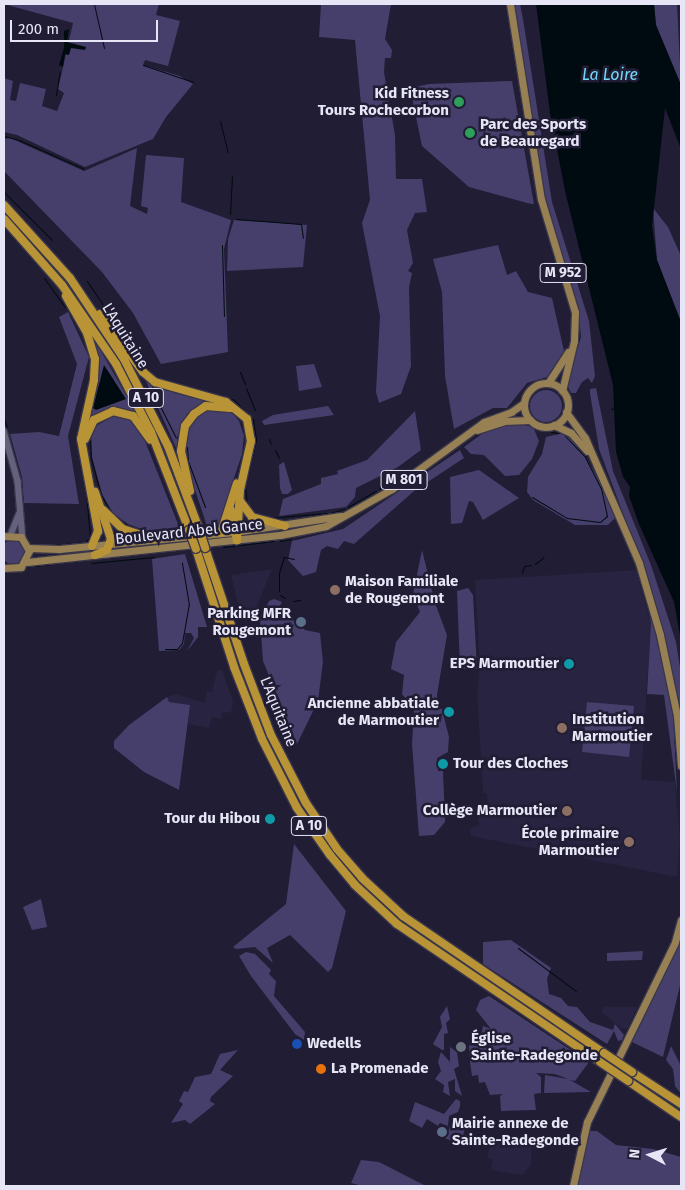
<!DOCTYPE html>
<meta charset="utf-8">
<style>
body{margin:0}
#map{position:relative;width:685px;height:1190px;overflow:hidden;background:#201d34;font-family:"Fira Sans",sans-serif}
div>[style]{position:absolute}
.built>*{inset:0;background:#282341}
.green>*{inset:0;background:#463f6c}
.round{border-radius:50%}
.water>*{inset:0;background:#000b11}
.stream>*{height:1px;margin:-0.5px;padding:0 0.5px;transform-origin:0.5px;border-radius:0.5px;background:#000b11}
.roads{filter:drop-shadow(1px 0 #3b374b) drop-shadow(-1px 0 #3b374b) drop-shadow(0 1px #3b374b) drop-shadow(0 -1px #3b374b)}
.minor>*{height:5.5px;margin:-2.75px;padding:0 2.75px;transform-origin:2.75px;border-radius:2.75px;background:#64617d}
.major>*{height:7px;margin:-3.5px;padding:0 3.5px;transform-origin:3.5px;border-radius:3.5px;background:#978053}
.major>.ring{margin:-3.5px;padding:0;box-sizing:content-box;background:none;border:7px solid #978053;border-radius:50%}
.highway>*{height:8px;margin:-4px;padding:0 4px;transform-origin:4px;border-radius:4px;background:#b99437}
.bridges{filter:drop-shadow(1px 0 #3b374b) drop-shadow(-1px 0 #3b374b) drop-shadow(0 1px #3b374b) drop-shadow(0 -1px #3b374b)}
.highway-bridge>*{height:8px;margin:-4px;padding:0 4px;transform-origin:4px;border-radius:4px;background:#b99437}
.dots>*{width:14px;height:14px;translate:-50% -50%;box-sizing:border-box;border:2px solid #201d34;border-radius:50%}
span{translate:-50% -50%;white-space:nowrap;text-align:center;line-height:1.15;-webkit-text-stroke:5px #201d34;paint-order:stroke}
.shield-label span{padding:1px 4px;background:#201d34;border:1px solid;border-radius:4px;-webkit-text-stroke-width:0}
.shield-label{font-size:14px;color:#e7e6f6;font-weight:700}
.poi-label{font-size:15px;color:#e7e6f6;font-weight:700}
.right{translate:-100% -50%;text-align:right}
.left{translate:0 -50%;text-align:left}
.street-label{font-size:15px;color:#e7e6f6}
.water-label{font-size:16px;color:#70d9f8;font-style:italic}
.frame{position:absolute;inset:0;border:5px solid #e7e6f6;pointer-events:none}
.north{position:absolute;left:625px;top:1130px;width:50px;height:50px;-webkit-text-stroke:4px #201d34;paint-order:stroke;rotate:275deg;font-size:14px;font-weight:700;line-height:20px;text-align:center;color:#e7e6f6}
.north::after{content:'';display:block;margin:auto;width:18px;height:22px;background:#e7e6f6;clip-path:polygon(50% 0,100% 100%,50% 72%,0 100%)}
.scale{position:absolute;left:10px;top:20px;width:148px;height:22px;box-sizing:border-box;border:2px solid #e7e6f6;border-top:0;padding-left:6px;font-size:15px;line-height:18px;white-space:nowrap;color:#e7e6f6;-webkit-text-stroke:4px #201d34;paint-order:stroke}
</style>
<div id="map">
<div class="built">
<i style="clip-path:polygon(272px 569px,256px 608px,247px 621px,242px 620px,231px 575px)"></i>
<i style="clip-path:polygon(636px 570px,651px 623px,641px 780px,675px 782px,680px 839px,677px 877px,471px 836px,470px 828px,479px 826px,478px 816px,488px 814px,487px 793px,483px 793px,477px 690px,480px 669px,475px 580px)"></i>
<i style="clip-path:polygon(217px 670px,222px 670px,233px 701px,231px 713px,223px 712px,221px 719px,212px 717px,209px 728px,188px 724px,190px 705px,169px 702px,167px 697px,177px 694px,204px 703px,207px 691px,212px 692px)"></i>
<i style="clip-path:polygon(603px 1007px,637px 1007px,628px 1028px,622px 1029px,601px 1012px)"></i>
<i style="clip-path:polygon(532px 1136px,531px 1164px,523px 1175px,491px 1170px,493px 1159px,487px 1158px,492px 1139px)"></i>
</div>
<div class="green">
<i style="clip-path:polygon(4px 4px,159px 4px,156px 15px,180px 21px,168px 66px,145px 60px,143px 65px,180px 76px,193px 84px,166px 117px,153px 139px,85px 167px,17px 135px,4px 132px,4px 78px,13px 81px,10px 100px,16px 101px,20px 83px,46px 89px,42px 106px,57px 111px,64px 93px,58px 89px,73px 23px)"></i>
<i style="clip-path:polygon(321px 4px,391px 4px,385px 39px,392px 50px,391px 58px,385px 58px,384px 72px,395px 135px,396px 179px,422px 179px,427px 212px,415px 213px,407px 230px,413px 263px,408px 271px,412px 273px,409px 287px,411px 366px,401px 394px,379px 403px,376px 392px,380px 316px,362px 223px,370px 200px,355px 40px,319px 37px)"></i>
<i style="clip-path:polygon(513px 4px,520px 4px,523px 19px,552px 202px,589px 321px,595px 376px,592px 383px,588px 378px,582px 382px,576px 393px,571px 393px,567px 385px,581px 337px,578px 305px,544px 198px)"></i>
<i style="clip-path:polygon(654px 4px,677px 4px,681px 85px,656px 25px)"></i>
<i style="clip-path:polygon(512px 81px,534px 204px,531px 204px,469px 187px,422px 146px,410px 88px,429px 84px)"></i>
<i style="clip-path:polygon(10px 138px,84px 171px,137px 148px,130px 206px,147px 214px,148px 208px,141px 206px,146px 155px,184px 158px,181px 202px,231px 220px,224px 249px,228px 352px,161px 364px,133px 313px,102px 272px,4px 171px,4px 139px)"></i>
<i style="clip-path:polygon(653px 208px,668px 227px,681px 256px,681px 322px,657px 260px)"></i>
<i style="clip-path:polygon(234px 220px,307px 225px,303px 267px,227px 271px,228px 239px)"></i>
<i style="clip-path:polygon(498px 245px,507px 275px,516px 271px,528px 292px,552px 298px,564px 351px,547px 377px,527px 383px,507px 408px,493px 408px,454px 429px,445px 376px,442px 292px,433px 259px)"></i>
<i style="clip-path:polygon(68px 312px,89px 357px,68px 436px,79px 504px,24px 503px,22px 477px,10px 434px,39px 432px,59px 436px,77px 364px,59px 317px)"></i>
<i style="clip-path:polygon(94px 339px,137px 414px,118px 408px,107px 409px,98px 413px,85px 428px,99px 371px)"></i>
<i style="clip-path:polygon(314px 364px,322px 387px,299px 391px,296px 366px)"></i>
<i style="clip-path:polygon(145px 379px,174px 393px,213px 402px,201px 404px,187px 414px,177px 437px,177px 450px)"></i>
<i style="clip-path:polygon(596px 388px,613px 471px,651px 565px,676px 642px,681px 674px,681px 727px,665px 642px,646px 575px,599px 449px,590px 393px,590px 389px)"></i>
<i class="round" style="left:530px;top:390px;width:32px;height:32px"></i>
<i style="clip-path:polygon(328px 406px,334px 415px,264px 425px,262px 421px,273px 415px)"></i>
<i style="clip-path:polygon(218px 408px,231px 412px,239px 421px,244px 436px,242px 454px,218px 526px,214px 528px,207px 526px,187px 466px,185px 447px,187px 432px,194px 420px,205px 411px)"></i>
<i style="clip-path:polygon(415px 411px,421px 450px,398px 467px,356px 488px,355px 497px,346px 507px,279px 516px,283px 499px,321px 484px,321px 478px,338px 474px,337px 471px,367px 460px)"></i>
<i style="clip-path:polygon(115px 415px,135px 422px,141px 431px,180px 529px,147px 531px,128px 524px,114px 514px,103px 497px,91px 454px,91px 438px,96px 426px)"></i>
<i style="clip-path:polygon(516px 423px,533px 427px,539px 441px,532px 459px,519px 475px,505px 476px,484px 455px,471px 454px,464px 447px,490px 428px)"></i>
<i style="clip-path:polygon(564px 433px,580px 447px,601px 484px,615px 518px,608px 525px,575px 525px,533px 500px,527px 492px,528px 477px,542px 454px,546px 437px)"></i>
<i style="clip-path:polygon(460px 450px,464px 458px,414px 491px,354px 544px,344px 541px,338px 549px,327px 546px,321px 550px,316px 572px,303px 576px,288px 560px,292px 541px,343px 529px)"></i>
<i style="clip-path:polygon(284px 462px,292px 490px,288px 494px,282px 494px,280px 488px,279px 465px)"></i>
<i style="clip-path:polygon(479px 470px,519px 498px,483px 520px,473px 502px,469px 501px,462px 523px,451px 524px,450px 477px)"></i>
<i class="round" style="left:1px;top:540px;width:24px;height:24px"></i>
<i style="clip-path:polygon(422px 550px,435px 603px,447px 635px,437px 695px,438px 708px,442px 709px,449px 737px,448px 752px,437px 758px,438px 771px,443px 771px,445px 822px,434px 835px,419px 836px,412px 744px,414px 709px,402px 694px,404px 675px,391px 669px,396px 642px,420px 612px,413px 594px)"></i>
<i style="clip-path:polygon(185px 554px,207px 627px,198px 627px,198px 637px,187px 651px,194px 638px,191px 633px,185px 633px,184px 644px,179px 650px,159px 651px,152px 559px)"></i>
<i style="clip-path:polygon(468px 588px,473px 595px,477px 669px,460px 669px,457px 591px)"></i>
<i style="clip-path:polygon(274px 599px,282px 602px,280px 606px,305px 630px,320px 633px,323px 662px,318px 701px,297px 744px,263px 661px,260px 620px,269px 601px)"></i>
<i style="clip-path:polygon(649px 612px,655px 632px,673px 715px,677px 792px,664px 695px,647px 694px,651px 623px)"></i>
<i style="clip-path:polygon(167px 697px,169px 702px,190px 705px,179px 790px,144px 772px,114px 748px,114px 741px,129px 725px)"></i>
<i style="clip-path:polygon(587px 702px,634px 706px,629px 757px,582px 752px)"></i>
<i style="clip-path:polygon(294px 844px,346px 911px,332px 968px,328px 972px,290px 935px,267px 948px,273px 963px,255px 947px,236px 949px,233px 947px,286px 904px)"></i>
<i style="clip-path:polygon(41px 899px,47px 927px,32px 930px,23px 907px)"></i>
<i style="clip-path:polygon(511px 940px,551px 968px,547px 979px,549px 994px,561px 998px,568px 1006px,577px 1007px,590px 1022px,613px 1030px,615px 1024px,624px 1035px,622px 1040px,618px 1041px,614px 1031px,607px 1044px,483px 964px,483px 942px)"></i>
<i style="clip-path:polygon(681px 941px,681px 981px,663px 1057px,632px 1042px)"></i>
<i style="clip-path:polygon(643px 951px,642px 960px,607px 961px,607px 953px)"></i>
<i style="clip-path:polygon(246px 952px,255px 954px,271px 970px,269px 974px,276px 981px,274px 996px,305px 1032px,304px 1040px,295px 1034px,251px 976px,239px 956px)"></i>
<i style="clip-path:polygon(489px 996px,589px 1062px,575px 1081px,570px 1080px,591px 1092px,544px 1093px,545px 1075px,568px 1079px,555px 1074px,536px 1073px,541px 1077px,541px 1093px,534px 1094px,536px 1110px,501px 1111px,500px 1096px,503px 1094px,490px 1095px,485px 1082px,479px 1083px,478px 1075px,472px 1076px,470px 1062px,469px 1045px,479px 1046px,483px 1026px,491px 1029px,476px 1010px,480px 1000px)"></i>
<i style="clip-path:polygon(447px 1006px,450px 1019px,446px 1023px,448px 1033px,444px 1034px,444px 1050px,442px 1050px,433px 1044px,442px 1027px,440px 1017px)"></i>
<i style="clip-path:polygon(671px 1046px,681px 1066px,681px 1094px,675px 1086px,673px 1069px,666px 1060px)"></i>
<i style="clip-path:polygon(450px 1047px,457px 1052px,459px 1066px,454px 1069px,462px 1096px,455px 1091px,455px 1079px,448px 1082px,450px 1096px,443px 1092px,444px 1085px,435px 1079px,441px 1071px,438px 1062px,441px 1052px,450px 1062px)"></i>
<i style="clip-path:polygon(238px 1050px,220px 1070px,233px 1076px,211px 1097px,210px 1101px,215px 1104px,190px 1124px,185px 1120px,171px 1123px,183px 1104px,179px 1101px,184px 1091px,188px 1092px,195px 1077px,211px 1074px,220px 1054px)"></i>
<i style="clip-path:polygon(456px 1099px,460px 1101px,460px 1106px,458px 1112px,449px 1116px,448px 1126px,440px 1123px,438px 1126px,427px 1119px,422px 1128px,409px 1121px,415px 1102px,444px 1114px)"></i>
<i style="clip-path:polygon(451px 1125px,465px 1128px,461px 1144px,444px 1138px)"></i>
<i style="clip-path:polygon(590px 1131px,597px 1131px,616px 1145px,653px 1149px,681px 1157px,681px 1186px,578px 1186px)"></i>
<i style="clip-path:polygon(361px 1160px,379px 1162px,426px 1186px,363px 1186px,351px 1183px)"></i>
</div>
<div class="water">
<i style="clip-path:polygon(536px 4px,654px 4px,656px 25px,681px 85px,681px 149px,665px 108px,652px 226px,657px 260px,681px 322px,681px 641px,674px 602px,639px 524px,629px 496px,630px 487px,623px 477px,616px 452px,613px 385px,565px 191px,550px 113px)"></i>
<i style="clip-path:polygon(69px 29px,67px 42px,86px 47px,85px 50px,71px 48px,69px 55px,65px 54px,63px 67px,59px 65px,64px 48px,64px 31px)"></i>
<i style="clip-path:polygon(104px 365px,126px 399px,96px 410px,93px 408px)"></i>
</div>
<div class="stream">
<i style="left:94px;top:4px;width:45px;rotate:77.2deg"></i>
<i style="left:143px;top:65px;width:53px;rotate:18.8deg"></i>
<i style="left:56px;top:95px;width:24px;rotate:-81deg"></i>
<i style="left:220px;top:121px;width:32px;rotate:76deg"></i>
<i style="left:4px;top:136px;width:16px;rotate:15deg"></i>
<i style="left:19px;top:140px;width:71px;rotate:24deg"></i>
<i style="left:4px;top:192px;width:68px;rotate:45deg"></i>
<i style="left:230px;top:214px;width:38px;rotate:-87deg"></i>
<i style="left:236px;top:219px;width:65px;rotate:4.4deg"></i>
<i style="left:301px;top:224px;width:14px;rotate:82deg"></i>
<i style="left:222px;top:245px;width:71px;rotate:88.4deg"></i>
<i style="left:44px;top:278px;width:36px;rotate:54deg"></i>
<i style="left:87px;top:281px;width:102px;rotate:56.2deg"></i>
<i style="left:144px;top:366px;width:15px;rotate:42deg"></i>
<i style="left:240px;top:372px;width:13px;rotate:67deg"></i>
<i style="left:152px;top:386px;width:9px;rotate:72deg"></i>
<i style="left:246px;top:388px;width:24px;rotate:68deg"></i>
<i style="left:199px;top:391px;width:36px;rotate:14deg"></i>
<i style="left:234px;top:400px;width:28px;rotate:46deg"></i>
<i style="left:253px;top:420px;width:20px;rotate:81deg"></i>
<i style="left:256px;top:440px;width:47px;rotate:103.4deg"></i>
<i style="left:245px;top:486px;width:19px;rotate:84deg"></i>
<i style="left:157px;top:400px;width:42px;rotate:63.4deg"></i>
<i style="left:611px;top:409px;width:4px;rotate:-14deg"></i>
<i style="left:4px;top:419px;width:9px;rotate:69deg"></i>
<i style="left:551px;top:432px;width:8px;rotate:7deg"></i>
<i style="left:90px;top:436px;width:22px;rotate:87deg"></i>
<i style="left:91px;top:458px;width:35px;rotate:75deg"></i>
<i style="left:100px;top:492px;width:24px;rotate:62deg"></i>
<i style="left:565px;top:436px;width:29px;rotate:46deg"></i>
<i style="left:585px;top:457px;width:35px;rotate:63deg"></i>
<i style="left:601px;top:488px;width:29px;rotate:78deg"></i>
<i style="left:607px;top:516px;width:9px;rotate:139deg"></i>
<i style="left:269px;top:439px;width:5px;rotate:68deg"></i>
<i style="left:187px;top:447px;width:14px;rotate:86deg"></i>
<i style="left:188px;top:461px;width:49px;rotate:69.7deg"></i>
<i style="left:275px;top:450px;width:9px;rotate:63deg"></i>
<i style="left:379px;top:489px;width:17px;rotate:-36deg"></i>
<i style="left:532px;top:497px;width:41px;rotate:31deg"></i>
<i style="left:567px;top:518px;width:33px;rotate:7deg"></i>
<i style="left:348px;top:507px;width:32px;rotate:-30deg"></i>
<i style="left:251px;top:510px;width:9px;rotate:36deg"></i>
<i style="left:330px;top:513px;width:15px;rotate:-16deg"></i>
<i style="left:269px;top:518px;width:58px;rotate:-4.9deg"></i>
<i style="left:118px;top:519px;width:16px;rotate:35deg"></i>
<i style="left:140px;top:531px;width:38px;rotate:2deg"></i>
<i style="left:280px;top:541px;width:11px;rotate:-10deg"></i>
<i style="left:53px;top:545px;width:32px;rotate:-5deg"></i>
<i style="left:85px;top:542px;width:7px;rotate:-45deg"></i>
<i style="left:90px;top:537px;width:44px;rotate:-95.2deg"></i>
<i style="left:86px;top:493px;width:56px;rotate:-100.3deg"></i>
<i style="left:76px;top:438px;width:37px;rotate:-77deg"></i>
<i style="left:223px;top:547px;width:51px;rotate:-6.7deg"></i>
<i style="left:91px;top:563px;width:63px;rotate:-5.4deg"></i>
<i style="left:535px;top:564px;width:11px;rotate:-38deg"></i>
<i style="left:35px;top:566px;width:16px;rotate:-7deg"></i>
<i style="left:522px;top:573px;width:7px;rotate:-74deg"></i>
<i style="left:524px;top:566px;width:7px;rotate:-8deg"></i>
<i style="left:279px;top:591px;width:18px;rotate:-90deg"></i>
<i style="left:279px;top:573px;width:17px;rotate:-73deg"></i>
<i style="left:284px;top:557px;width:10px;rotate:11deg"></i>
<i style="left:280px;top:595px;width:6px;rotate:31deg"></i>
<i style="left:293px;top:601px;width:7px;rotate:-8deg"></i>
<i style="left:165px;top:649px;width:12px"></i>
<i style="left:177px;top:649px;width:8px;rotate:-50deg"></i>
<i style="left:182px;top:643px;width:39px;rotate:-80deg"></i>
<i style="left:189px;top:605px;width:43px;rotate:-99.5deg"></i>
<i style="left:518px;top:948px;width:72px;rotate:36.6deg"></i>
</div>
<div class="roads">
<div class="minor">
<i style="left:4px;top:431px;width:52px;rotate:74.4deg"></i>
<i style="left:18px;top:481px;width:58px;rotate:85.1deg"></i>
<i style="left:11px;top:534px;width:22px;rotate:-68deg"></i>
</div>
<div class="major">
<i style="left:510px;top:4px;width:197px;rotate:81deg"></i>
<i style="left:541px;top:199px;width:118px;rotate:73.3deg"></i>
<i style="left:575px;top:312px;width:29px;rotate:92deg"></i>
<i style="left:574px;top:341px;width:51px;rotate:103.5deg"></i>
<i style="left:548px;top:383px;width:37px;rotate:-57deg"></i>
<i class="ring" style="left:524px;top:383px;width:37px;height:37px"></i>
<i style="left:566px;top:412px;width:32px;rotate:54deg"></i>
<i style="left:585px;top:438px;width:136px;rotate:66.6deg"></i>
<i style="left:639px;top:563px;width:75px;rotate:73.7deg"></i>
<i style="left:660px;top:635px;width:83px;rotate:78.1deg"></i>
<i style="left:677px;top:716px;width:50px;rotate:85.4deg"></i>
<i style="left:554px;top:425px;width:19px;rotate:25deg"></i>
<i style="left:571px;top:433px;width:24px;rotate:48deg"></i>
<i style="left:477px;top:430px;width:28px;rotate:-18deg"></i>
<i style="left:504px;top:421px;width:26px;rotate:-2deg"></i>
<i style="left:4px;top:536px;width:17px;rotate:3deg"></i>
<i style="left:21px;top:537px;width:16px;rotate:60deg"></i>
<i style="left:29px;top:551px;width:18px;rotate:117deg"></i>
<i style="left:21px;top:567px;width:17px;rotate:177deg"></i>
<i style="left:29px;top:548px;width:30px;rotate:2deg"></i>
<i style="left:59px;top:549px;width:176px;rotate:-5.5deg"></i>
<i style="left:234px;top:532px;width:108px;rotate:-8.5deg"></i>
<i style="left:27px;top:562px;width:254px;rotate:-6.1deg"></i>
<i style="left:280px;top:535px;width:47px;rotate:-11.1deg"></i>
<i style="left:326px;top:526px;width:76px;rotate:-29.3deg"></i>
<i style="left:392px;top:489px;width:114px;rotate:-36.1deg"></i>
<i style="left:484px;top:422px;width:29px;rotate:-20deg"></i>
<i style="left:511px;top:412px;width:16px;rotate:-35deg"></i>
<i style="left:573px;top:1186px;width:66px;rotate:-77.7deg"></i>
<i style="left:587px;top:1122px;width:200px;rotate:-63.9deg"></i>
<i style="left:675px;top:942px;width:23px;rotate:-75deg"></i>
</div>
<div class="highway">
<i style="left:4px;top:205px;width:98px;rotate:47.9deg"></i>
<i style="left:70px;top:278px;width:97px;rotate:56.3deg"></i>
<i style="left:124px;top:359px;width:97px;rotate:63.2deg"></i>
<i style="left:168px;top:446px;width:89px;rotate:69.5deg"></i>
<i style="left:4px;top:219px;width:88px;rotate:48.7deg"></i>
<i style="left:62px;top:285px;width:96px;rotate:55.6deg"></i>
<i style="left:116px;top:364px;width:76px;rotate:62.8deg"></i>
<i style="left:151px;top:432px;width:105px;rotate:68.8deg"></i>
<i style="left:66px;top:296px;width:43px;rotate:60.4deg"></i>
<i style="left:87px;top:333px;width:27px;rotate:73deg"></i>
<i style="left:95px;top:359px;width:21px;rotate:93deg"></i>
<i style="left:94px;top:380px;width:60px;rotate:102.4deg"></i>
<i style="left:81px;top:439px;width:94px;rotate:79.5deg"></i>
<i style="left:98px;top:531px;width:16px;rotate:112deg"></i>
<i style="left:100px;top:314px;width:72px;rotate:53.4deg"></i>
<i style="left:143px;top:372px;width:16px;rotate:40deg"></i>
<i style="left:155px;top:382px;width:74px;rotate:15.7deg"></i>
<i style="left:226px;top:402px;width:27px;rotate:39deg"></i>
<i style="left:247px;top:419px;width:22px;rotate:80deg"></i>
<i style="left:251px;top:441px;width:50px;rotate:102.7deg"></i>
<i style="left:240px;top:490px;width:50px;rotate:93.4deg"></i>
<i style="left:85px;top:439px;width:21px;rotate:-65deg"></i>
<i style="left:94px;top:420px;width:21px;rotate:-25deg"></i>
<i style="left:113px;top:411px;width:21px;rotate:14deg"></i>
<i style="left:133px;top:416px;width:29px;rotate:54deg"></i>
<i style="left:190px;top:491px;width:41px;rotate:-102.7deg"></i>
<i style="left:181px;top:451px;width:25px;rotate:-81deg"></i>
<i style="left:185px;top:426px;width:15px;rotate:-53deg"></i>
<i style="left:194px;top:414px;width:14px;rotate:-34deg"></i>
<i style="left:206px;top:406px;width:24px;rotate:5deg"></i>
<i style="left:240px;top:501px;width:20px;rotate:53deg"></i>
<i style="left:252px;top:517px;width:34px;rotate:15deg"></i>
<i style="left:103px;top:510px;width:28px;rotate:44deg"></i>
<i style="left:123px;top:529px;width:33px;rotate:18deg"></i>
<i style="left:231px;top:510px;width:31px;rotate:79deg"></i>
<i style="left:221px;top:533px;width:52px;rotate:-72.3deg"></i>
<i style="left:205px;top:548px;width:122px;rotate:71.4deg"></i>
<i style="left:244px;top:664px;width:76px;rotate:69.2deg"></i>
<i style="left:271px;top:735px;width:76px;rotate:62.8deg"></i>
<i style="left:306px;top:803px;width:55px;rotate:56deg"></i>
<i style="left:337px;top:849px;width:38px;rotate:49deg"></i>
<i style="left:362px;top:878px;width:56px;rotate:42.8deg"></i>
<i style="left:403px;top:916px;width:243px;rotate:34.3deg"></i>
<i style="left:196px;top:549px;width:124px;rotate:72.1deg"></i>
<i style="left:234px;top:667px;width:77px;rotate:68.7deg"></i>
<i style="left:262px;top:739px;width:77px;rotate:63.1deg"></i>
<i style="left:297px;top:808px;width:57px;rotate:54.9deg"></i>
<i style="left:330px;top:855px;width:39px;rotate:50deg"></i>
<i style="left:355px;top:885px;width:57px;rotate:42.9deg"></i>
<i style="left:397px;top:924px;width:245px;rotate:34.2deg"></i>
<i style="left:95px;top:555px;width:13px;rotate:-23deg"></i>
<i style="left:107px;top:550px;width:12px;rotate:-70deg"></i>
<i style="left:111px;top:539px;width:50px;rotate:-108.8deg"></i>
<i style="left:632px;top:1072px;width:59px;rotate:33.1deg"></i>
<i style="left:628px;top:1081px;width:64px;rotate:34.2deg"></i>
</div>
</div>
<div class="bridges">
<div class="highway-bridge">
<i style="left:199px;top:529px;width:20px;rotate:72deg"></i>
<i style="left:189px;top:530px;width:20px;rotate:70deg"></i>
<i style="left:604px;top:1053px;width:34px;rotate:34deg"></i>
<i style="left:600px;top:1062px;width:34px;rotate:34deg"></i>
</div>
</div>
<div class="dots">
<i style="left:459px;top:102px;background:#2e9e5b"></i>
<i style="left:470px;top:133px;background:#2e9e5b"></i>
<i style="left:335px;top:590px;background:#8d6e63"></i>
<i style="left:301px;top:622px;background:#5c6f8a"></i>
<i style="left:569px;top:664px;background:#0f9aa8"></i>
<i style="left:449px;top:712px;background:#0f9aa8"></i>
<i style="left:562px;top:728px;background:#8d6e63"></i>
<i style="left:443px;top:764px;background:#0f9aa8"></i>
<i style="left:567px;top:811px;background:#8d6e63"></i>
<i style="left:270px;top:819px;background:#0f9aa8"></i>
<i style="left:629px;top:842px;background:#8d6e63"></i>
<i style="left:297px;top:1044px;background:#1a4fb4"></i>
<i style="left:461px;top:1047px;background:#6b7280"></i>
<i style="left:321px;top:1069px;background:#e8710a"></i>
<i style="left:442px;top:1132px;background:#5c6f8a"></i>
</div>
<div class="shield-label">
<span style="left:563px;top:273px">M 952</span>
<span style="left:146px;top:398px">A 10</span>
<span style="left:404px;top:480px">M 801</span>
<span style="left:309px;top:826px">A 10</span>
</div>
<div class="poi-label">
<span class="right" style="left:449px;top:102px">Kid Fitness<br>Tours Rochecorbon</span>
<span class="left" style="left:480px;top:133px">Parc des Sports<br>de Beauregard</span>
<span class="left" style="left:345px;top:590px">Maison Familiale<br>de Rougemont</span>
<span class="right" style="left:291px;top:622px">Parking MFR<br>Rougemont</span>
<span class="right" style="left:559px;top:664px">EPS Marmoutier</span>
<span class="right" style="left:439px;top:712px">Ancienne abbatiale<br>de Marmoutier</span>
<span class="left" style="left:572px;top:728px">Institution<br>Marmoutier</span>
<span class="left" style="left:453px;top:764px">Tour des Cloches</span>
<span class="right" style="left:557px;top:811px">Collège Marmoutier</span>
<span class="right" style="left:260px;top:819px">Tour du Hibou</span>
<span class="right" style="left:619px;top:842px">École primaire<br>Marmoutier</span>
<span class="left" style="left:471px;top:1047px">Église<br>Sainte-Radegonde</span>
<span class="left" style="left:307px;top:1044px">Wedells</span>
<span class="left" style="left:331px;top:1069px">La Promenade</span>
<span class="left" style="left:452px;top:1132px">Mairie annexe de<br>Sainte-Radegonde</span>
</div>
<div class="street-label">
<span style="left:125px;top:336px;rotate:58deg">L'Aquitaine</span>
<span style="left:189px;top:532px;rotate:-6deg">Boulevard Abel Gance</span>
<span style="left:278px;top:712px;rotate:68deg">L'Aquitaine</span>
</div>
<div class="water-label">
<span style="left:610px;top:75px">La Loire</span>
</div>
<div class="frame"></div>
<div class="north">N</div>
<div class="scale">200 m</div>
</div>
